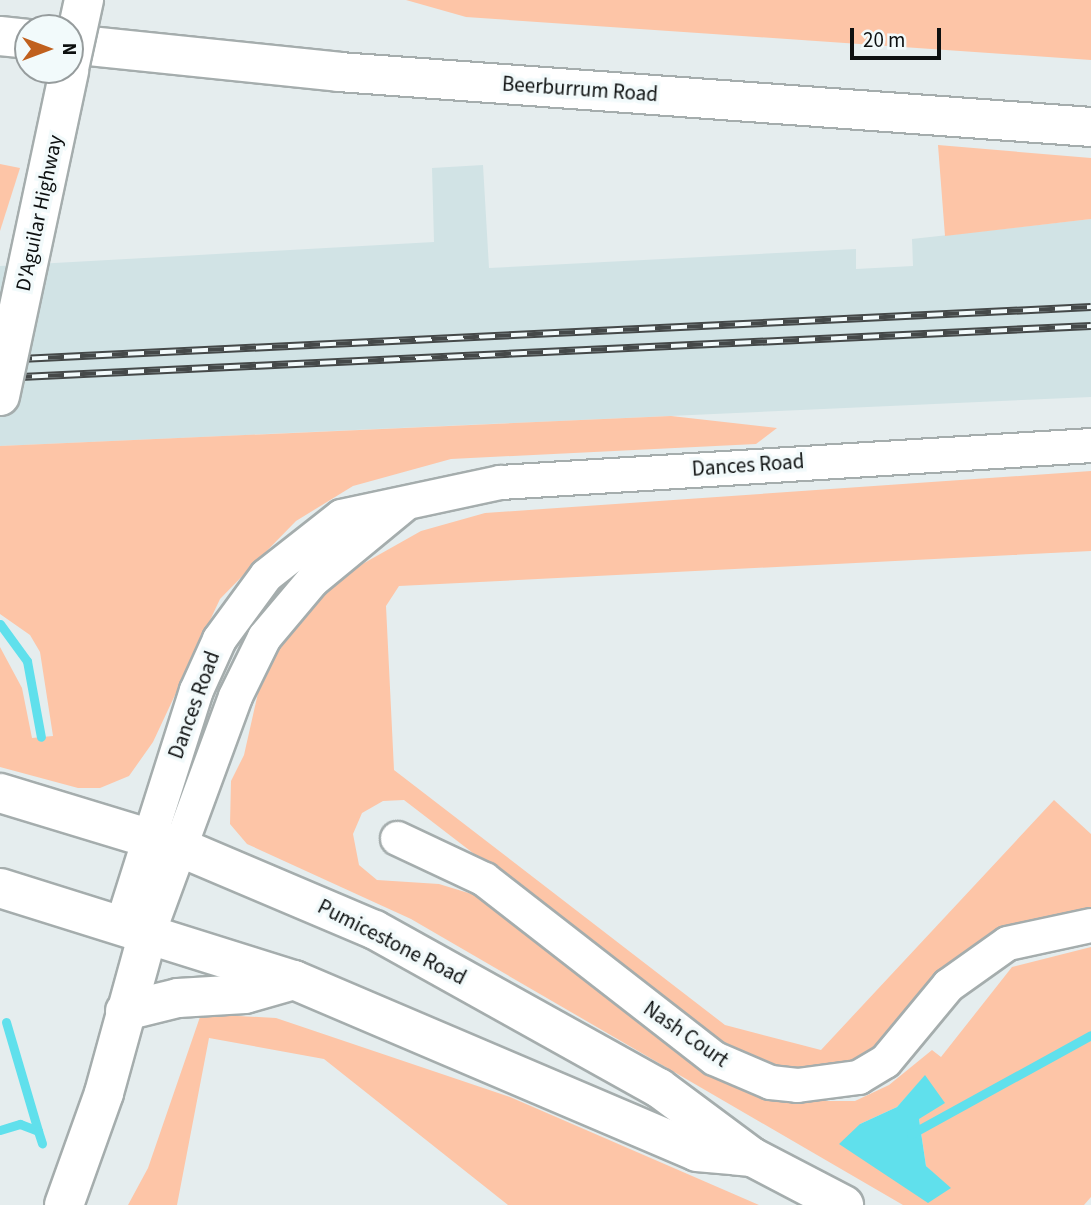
<!DOCTYPE html>
<style>
body{margin:0}
#map{position:relative;width:1091px;height:1205px;overflow:hidden;background:#e5edee;font-family:"Source Sans 3",sans-serif}
div>[style]{position:absolute}
.built>*{inset:0;background:#d1e3e5}
.green>*{inset:0;background:#fdc5a7}
.water>*{inset:0;background:#60e0ec}
.stream>*{height:9px;margin:-4.5px;padding:0 4.5px;transform-origin:4.5px;border-radius:4.5px;background:#60e0ec}
.roads{filter:drop-shadow(2px 0 #a5adad) drop-shadow(-2px 0 #a5adad) drop-shadow(0 2px #a5adad) drop-shadow(0 -2px #a5adad)}
.minor>*{height:33px;margin:-16.5px;padding:0 16.5px;transform-origin:16.5px;border-radius:16.5px;background:#fff}
.major>*{height:38px;margin:-19px;padding:0 19px;transform-origin:19px;border-radius:19px;background:#fff}
.highway>*{height:38px;margin:-19px;padding:0 19px;transform-origin:19px;border-radius:19px;background:#fff}
.rail>*{height:8px;margin-top:-4px;transform-origin:0;background:repeating-linear-gradient(90deg,#f2fafb 0 16px,#454949 0 32px);box-sizing:border-box;border-block:2px solid #454949}
.bridges{filter:drop-shadow(2px 0 #a5adad) drop-shadow(-2px 0 #a5adad) drop-shadow(0 2px #a5adad) drop-shadow(0 -2px #a5adad)}
.highway-bridge>*{height:38px;margin:-19px;padding:0 19px;transform-origin:19px;border-radius:19px;background:#fff}
span{translate:-50% -50%;white-space:nowrap;text-align:center;line-height:1.15;-webkit-text-stroke:7px #f2fafb;paint-order:stroke}
.street-label{font-size:21px;color:#0d1010}
.north{position:absolute;left:14px;top:14px;width:70px;height:70px;box-sizing:border-box;background:#f2fafb;border:2px solid #969c9d;border-radius:50%;rotate:90deg;font-size:19px;font-weight:700;line-height:28px;text-align:center;color:#0d1010}
.north::after{content:'';display:block;margin:auto;width:24px;height:32px;background:#c0601e;clip-path:polygon(50% 0,100% 100%,50% 72%,0 100%)}
.scale{position:absolute;left:850px;top:28px;width:91px;height:32px;box-sizing:border-box;border:4px solid #0d1010;border-top:0;padding-left:9px;font-size:21px;line-height:24px;white-space:nowrap;color:#0d1010;-webkit-text-stroke:5px #f2fafb;paint-order:stroke}
</style>
<div id="map">
<div class="built">
<i style="clip-path:polygon(483px 165px,489px 268px,856px 249px,856px 269px,913px 266px,912px 239px,1091px 219px,1091px 397px,0 446px,0 266px,434px 242px,432px 168px)"></i>
</div>
<div class="green">
<i style="clip-path:polygon(406px 0,1091px 0,1091px 60px,466px 17px)"></i>
<i style="clip-path:polygon(938px 145px,1091px 158px,1091px 219px,945px 236px)"></i>
<i style="clip-path:polygon(0 164px,20px 168px,0 231px)"></i>
<i style="clip-path:polygon(671px 416px,777px 428px,756px 444px,451px 459px,353px 486px,296px 521px,220px 599px,153px 742px,129px 776px,100px 788px,78px 788px,0 767px,0 647px,22px 688px,32px 738px,53px 736px,40px 652px,30px 635px,0 614px,0 446px)"></i>
<i style="clip-path:polygon(evenodd,1091px 471px,1091px 551px,399px 586px,386px 606px,394px 770px,725px 1025px,821px 1050px,1054px 800px,1091px 834px,1091px 911px,1040px 918px,992px 935px,865px 1059px,829px 1071px,786px 1071px,711px 1036px,404px 800px,383px 801px,362px 813px,353px 834px,359px 865px,377px 880px,439px 884px,475px 895px,679px 1055px,776px 1101px,855px 1101px,889px 1085px,932px 1050px,941px 1057px,1012px 967px,1091px 947px,1091px 1197px,1084px 1205px,903px 1205px,411px 919px,247px 844px,230px 824px,231px 781px,244px 755px,258px 693px,281px 646px,311px 606px,350px 571px,421px 531px,485px 513px,1091px 471px,925px 1076px,919px 1119px,926px 1166px,950px 1189px,860px 1124px,897px 1107px,925px 1076px)"></i>
<i style="clip-path:polygon(201px 1014px,276px 1018px,510px 1097px,759px 1205px,508px 1205px,324px 1059px,209px 1038px,177px 1205px,128px 1205px,148px 1168px)"></i>
</div>
<div class="water">
<i style="clip-path:polygon(925px 1075px,945px 1103px,919px 1119px,926px 1166px,951px 1188px,928px 1203px,839px 1144px,860px 1124px,897px 1107px)"></i>
</div>
<div class="stream">
<i style="left:0;top:624px;width:46px;rotate:53.9deg"></i>
<i style="left:27px;top:661px;width:77px;rotate:79.6deg"></i>
<i style="left:6px;top:1022px;width:114px;rotate:73.6deg"></i>
<i style="left:0;top:1130px;width:21px;rotate:-17deg"></i>
<i style="left:20px;top:1124px;width:19px;rotate:21deg"></i>
<i style="left:38px;top:1131px;width:13px;rotate:72deg"></i>
<i style="left:911px;top:1134px;width:205px;rotate:-28.8deg"></i>
</div>
<div class="roads">
<div class="minor">
<i style="left:397px;top:838px;width:96px;rotate:25.2deg"></i>
<i style="left:484px;top:879px;width:291px;rotate:37.9deg"></i>
<i style="left:714px;top:1058px;width:61px;rotate:23.2deg"></i>
<i style="left:770px;top:1082px;width:27px;rotate:6deg"></i>
<i style="left:797px;top:1085px;width:62px;rotate:-7.5deg"></i>
<i style="left:858px;top:1077px;width:31px;rotate:-31deg"></i>
<i style="left:885px;top:1061px;width:99px;rotate:-50.3deg"></i>
<i style="left:948px;top:985px;width:72px;rotate:-35.4deg"></i>
<i style="left:1007px;top:943px;width:86px;rotate:-12.1deg"></i>
<i style="left:122px;top:923px;width:244px;rotate:-72.4deg"></i>
<i style="left:196px;top:690px;width:56px;rotate:-65.7deg"></i>
<i style="left:219px;top:639px;width:79px;rotate:-53.7deg"></i>
<i style="left:266px;top:575px;width:95px;rotate:-38.2deg"></i>
<i style="left:341px;top:516px;width:163px;rotate:-12.1deg"></i>
<i style="left:500px;top:482px;width:592px;rotate:-3.58deg"></i>
<i style="left:149px;top:930px;width:249px;rotate:-69.8deg"></i>
<i style="left:235px;top:696px;width:66px;rotate:-63.8deg"></i>
<i style="left:264px;top:637px;width:75px;rotate:-49.9deg"></i>
<i style="left:312px;top:580px;width:118px;rotate:-39.5deg"></i>
</div>
<div class="major">
<i style="left:0;top:36px;width:28px;rotate:6deg"></i>
<i style="left:70px;top:44px;width:270px;rotate:5.9deg"></i>
<i style="left:339px;top:72px;width:754px;rotate:4.18deg"></i>
<i style="left:0;top:793px;width:192px;rotate:16.9deg"></i>
<i style="left:184px;top:849px;width:207px;rotate:23deg"></i>
<i style="left:375px;top:930px;width:325px;rotate:29.1deg"></i>
<i style="left:659px;top:1088px;width:116px;rotate:36.6deg"></i>
<i style="left:752px;top:1157px;width:104px;rotate:27.6deg"></i>
<i style="left:0;top:888px;width:308px;rotate:17.4deg"></i>
<i style="left:294px;top:980px;width:438px;rotate:23.1deg"></i>
<i style="left:697px;top:1152px;width:55px;rotate:5.2deg"></i>
</div>
<div class="highway">
<i style="left:125px;top:1011px;width:55px;rotate:-13.8deg"></i>
<i style="left:178px;top:998px;width:67px;rotate:-3.4deg"></i>
<i style="left:245px;top:994px;width:51px;rotate:-15.9deg"></i>
<i style="left:64px;top:1205px;width:119px;rotate:-70.3deg"></i>
<i style="left:104px;top:1093px;width:169px;rotate:-74.6deg"></i>
</div>
</div>
<div class="rail">
<i style="left:0;top:360px;width:1092px;rotate:-2.78deg"></i>
<i style="left:0;top:378px;width:1092px;rotate:-2.73deg"></i>
</div>
<div class="bridges">
<div class="highway-bridge">
<i style="left:70px;top:64px;width:66px;rotate:-77.7deg"></i>
<i style="left:0;top:396px;width:333px;rotate:-78deg"></i>
</div>
</div>
<div class="street-label">
<span style="left:580px;top:89px;rotate:4deg">Beerburrum Road</span>
<span style="left:39px;top:213px;rotate:-78deg">D'Aguilar Highway</span>
<span style="left:748px;top:465px;rotate:-4deg">Dances Road</span>
<span style="left:194px;top:705px;rotate:-70deg">Dances Road</span>
<span style="left:392px;top:942px;rotate:27deg">Pumicestone Road</span>
<span style="left:686px;top:1034px;rotate:35deg">Nash Court</span>
</div>
<div class="north">N</div>
<div class="scale">20 m</div>
</div>
